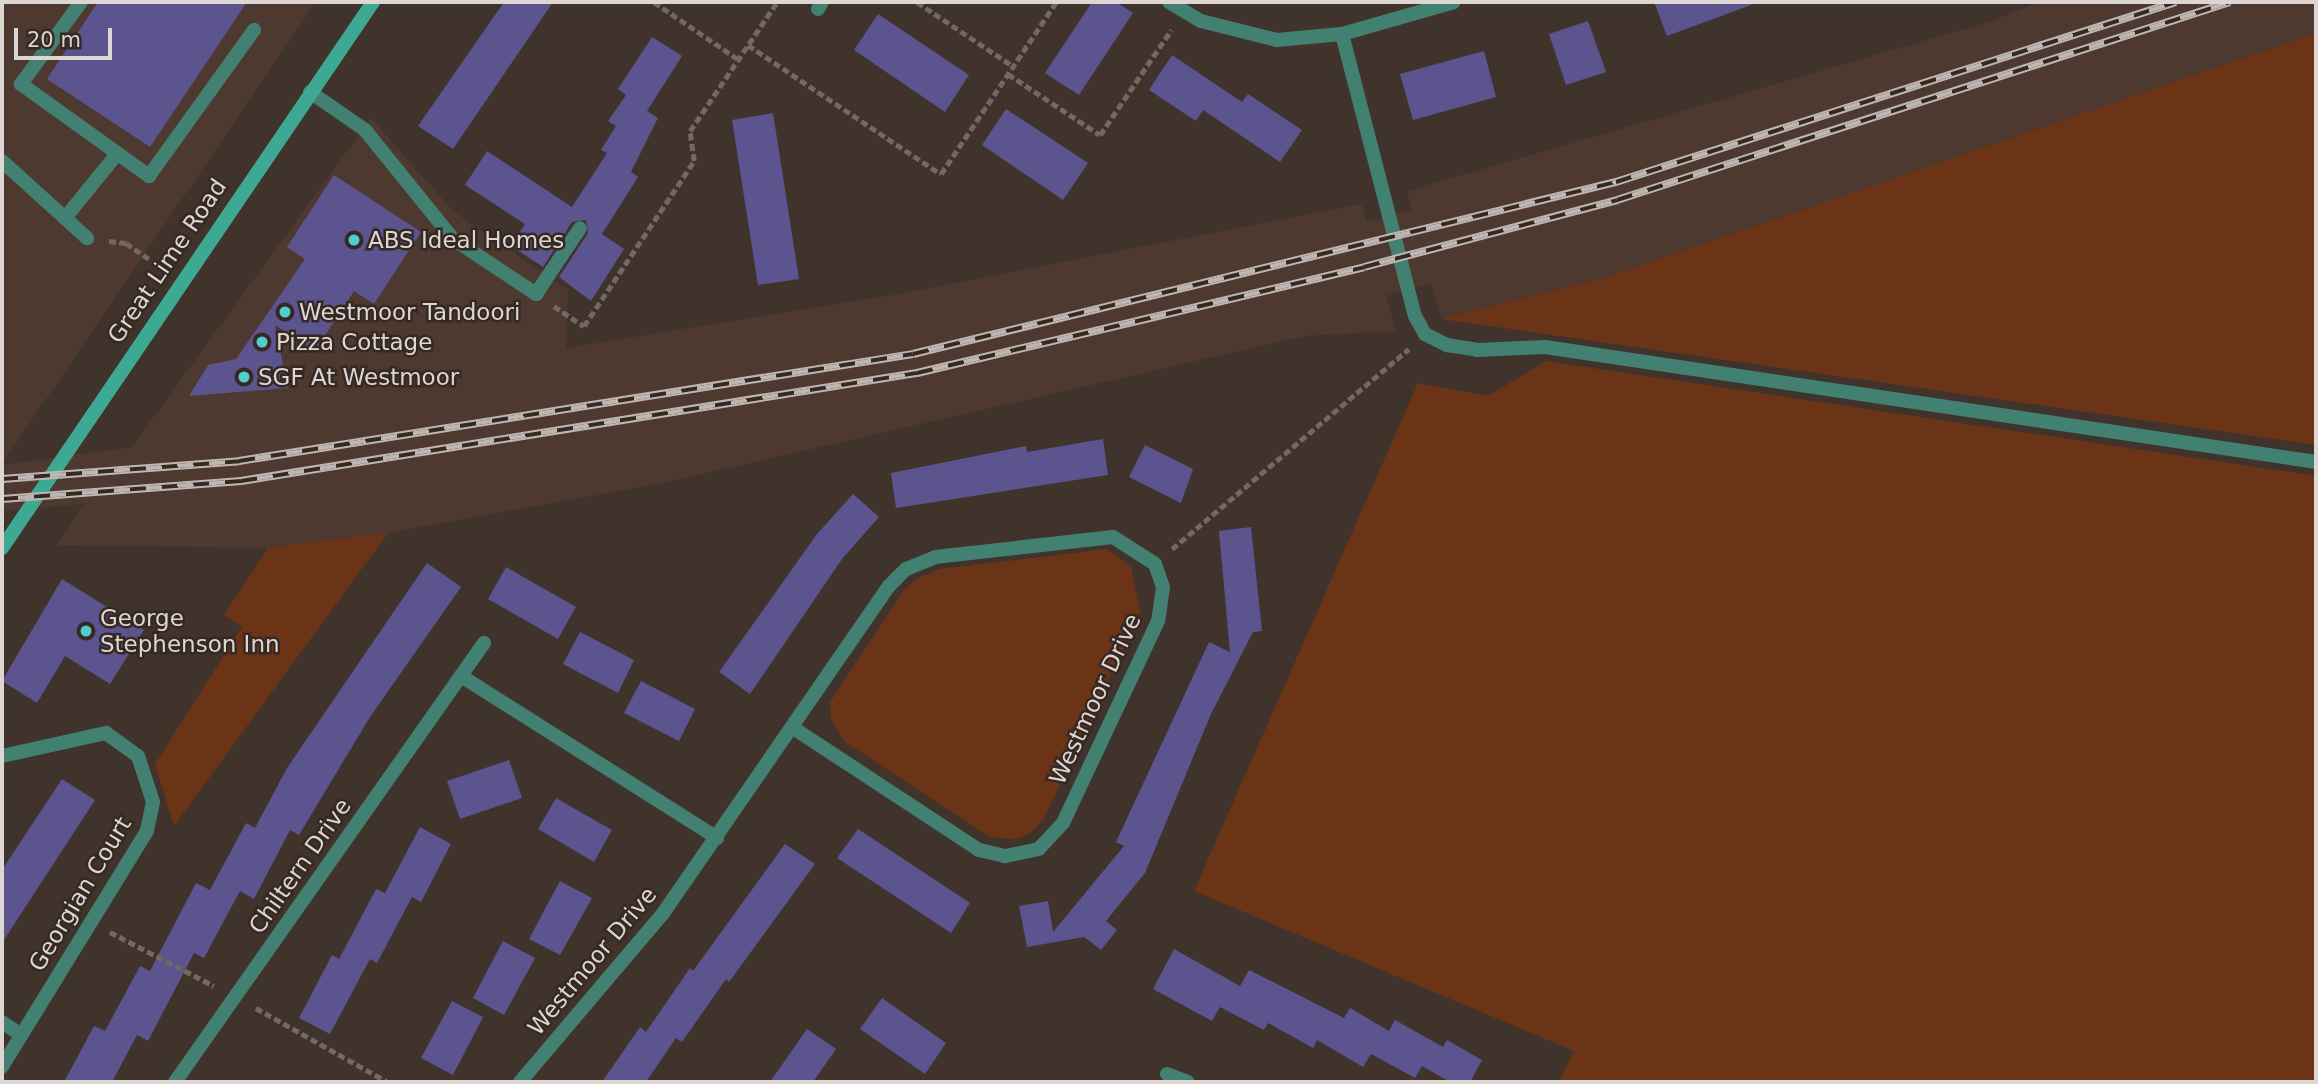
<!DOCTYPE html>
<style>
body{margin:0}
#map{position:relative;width:2318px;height:1084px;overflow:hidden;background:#40332c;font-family:"DejaVu Sans",sans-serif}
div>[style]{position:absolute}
.built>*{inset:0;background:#4d3930}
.green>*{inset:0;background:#6b3417}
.building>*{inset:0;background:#5b548e}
.path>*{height:4.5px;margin-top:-2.25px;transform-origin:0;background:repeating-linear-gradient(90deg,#736862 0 7px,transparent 0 10.5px)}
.lane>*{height:14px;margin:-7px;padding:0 7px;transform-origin:7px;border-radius:7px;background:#428072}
.street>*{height:14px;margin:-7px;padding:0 7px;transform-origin:7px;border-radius:7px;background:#428072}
.secondary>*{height:14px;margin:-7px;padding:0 7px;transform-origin:7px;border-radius:7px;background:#3da993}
.rail>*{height:8px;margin-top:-4px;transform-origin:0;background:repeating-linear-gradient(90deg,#362923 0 16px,#bfb6b1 0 32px);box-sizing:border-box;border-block:2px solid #bfb6b1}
.dots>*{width:19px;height:19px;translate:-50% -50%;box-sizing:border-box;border:4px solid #362923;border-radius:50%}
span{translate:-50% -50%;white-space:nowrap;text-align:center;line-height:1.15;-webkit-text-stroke:5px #362923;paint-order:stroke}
.poi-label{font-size:23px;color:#ded6d2}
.left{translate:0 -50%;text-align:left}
.street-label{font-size:23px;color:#ded6d2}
.frame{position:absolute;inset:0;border:4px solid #ded6d2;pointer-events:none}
.scale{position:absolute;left:14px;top:28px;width:98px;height:32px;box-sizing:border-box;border:4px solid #ded6d2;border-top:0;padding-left:9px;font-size:21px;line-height:24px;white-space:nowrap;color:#ded6d2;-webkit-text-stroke:5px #362923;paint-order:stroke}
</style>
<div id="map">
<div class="built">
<i style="clip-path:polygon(2px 2px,316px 2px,2px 464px)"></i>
<i style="clip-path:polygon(2040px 2px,2316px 2px,2316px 33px,1604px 278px,1441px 319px,1431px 283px,1386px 296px,1396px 331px,1305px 336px,663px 483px,388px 533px,268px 548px,56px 545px,84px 504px,2px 511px,2px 465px,132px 447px,371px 118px,453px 211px,568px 290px,566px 348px,898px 294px,1361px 204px,1367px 222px,1412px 210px,1407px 191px,1989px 22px)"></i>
</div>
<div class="green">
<i style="clip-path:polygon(2316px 33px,2316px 445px,1441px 319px,1604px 278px)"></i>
<i style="clip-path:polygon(1546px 361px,2316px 476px,2316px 1082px,1559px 1082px,1574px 1051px,1194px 891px,1418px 383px,1488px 396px)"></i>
<i style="clip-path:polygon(388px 533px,174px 826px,155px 764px,242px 627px,224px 615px,268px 548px)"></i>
<i style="clip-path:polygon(1107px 549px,1131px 567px,1140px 611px,1044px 819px,1030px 833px,1016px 839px,990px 837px,844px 741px,831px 719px,830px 702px,904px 590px,918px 578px,940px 569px)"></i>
</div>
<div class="building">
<i style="clip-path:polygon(98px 2px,247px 2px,150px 147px,47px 79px)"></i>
<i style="clip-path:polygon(504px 2px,553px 2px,453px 149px,418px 126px)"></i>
<i style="clip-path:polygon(1092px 2px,1116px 2px,1133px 13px,1079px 95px,1045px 73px)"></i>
<i style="clip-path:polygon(1654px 2px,1751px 2px,1751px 5px,1667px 36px)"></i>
<i style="clip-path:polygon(878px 14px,969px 75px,945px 112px,854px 50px)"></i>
<i style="clip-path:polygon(1588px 21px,1606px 72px,1566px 85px,1549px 34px)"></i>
<i style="clip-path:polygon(652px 37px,682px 56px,647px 111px,658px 118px,631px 172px,638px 177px,602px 234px,624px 249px,591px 301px,559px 277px,588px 233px,586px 220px,572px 222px,543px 267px,511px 246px,525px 224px,465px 185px,487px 151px,572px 207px,607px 153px,601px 150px,616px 126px,608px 121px,626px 95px,618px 89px)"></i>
<i style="clip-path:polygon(1484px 51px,1496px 97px,1413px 120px,1400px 74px)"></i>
<i style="clip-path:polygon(1172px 55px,1242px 102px,1248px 94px,1302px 130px,1280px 162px,1203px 110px,1196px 121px,1149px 90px)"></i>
<i style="clip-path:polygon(1006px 109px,1088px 163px,1063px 200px,982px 145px)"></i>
<i style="clip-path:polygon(773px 113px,799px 279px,758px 285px,732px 120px)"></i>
<i style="clip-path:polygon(334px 175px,421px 232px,374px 304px,354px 291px,315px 351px,275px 325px,288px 388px,189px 396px,208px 365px,236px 359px,305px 259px,287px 247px)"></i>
<i style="clip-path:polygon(1103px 439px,1108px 475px,896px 508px,891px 473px,1026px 446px,1027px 452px)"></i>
<i style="clip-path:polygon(1145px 445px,1193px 469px,1181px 503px,1129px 477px)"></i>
<i style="clip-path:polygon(853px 494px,879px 517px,842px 559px,750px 694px,719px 672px,817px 534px)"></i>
<i style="clip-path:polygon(1251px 527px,1262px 631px,1253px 632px,1211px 714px,1145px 873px,1106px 921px,1117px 930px,1101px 950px,1084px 937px,1027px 947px,1019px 906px,1048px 901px,1053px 932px,1124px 846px,1116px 842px,1209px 642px,1230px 652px,1219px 531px)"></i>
<i style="clip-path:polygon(427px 563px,461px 587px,370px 717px,299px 835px,290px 830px,254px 899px,240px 891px,204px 958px,194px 953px,148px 1041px,137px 1035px,112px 1082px,64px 1082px,94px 1026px,105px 1031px,140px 966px,150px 971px,196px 883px,210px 890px,246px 823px,255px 828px,287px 768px)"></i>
<i style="clip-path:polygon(506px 567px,576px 607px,558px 639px,488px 599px)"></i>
<i style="clip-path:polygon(62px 579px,144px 630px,110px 684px,65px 656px,37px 703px,2px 681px)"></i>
<i style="clip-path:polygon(580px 632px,634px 660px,618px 693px,563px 664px)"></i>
<i style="clip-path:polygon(641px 681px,695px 709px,679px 741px,624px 713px)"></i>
<i style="clip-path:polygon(509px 760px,522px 798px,460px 819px,447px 781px)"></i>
<i style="clip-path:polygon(62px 779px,95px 800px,2px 943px,2px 870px)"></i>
<i style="clip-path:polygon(556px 798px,612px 830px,594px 862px,538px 829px)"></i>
<i style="clip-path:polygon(420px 827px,451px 844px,421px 902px,412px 897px,377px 963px,370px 959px,330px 1034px,299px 1018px,332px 955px,339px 959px,376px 889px,385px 893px)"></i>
<i style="clip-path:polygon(858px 829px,970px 903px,951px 933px,837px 858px)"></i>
<i style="clip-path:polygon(785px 844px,815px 864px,729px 982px,726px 979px,682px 1042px,676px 1038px,646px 1082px,602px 1082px,640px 1027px,646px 1032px,690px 968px,693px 971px)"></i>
<i style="clip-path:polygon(560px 881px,592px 898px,560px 955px,529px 939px)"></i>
<i style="clip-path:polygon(503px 941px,535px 958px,504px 1015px,473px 998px)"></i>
<i style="clip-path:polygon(1174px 949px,1240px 986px,1249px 970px,1344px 1018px,1350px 1008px,1389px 1031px,1395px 1020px,1443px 1047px,1447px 1040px,1482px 1060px,1470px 1082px,1450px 1082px,1422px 1066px,1415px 1078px,1371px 1054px,1363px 1067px,1317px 1040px,1313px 1048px,1268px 1023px,1264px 1030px,1220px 1007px,1212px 1021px,1153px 989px)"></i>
<i style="clip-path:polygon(882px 998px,946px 1043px,925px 1074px,860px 1029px)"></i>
<i style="clip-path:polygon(452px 1001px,483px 1017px,453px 1075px,421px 1058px)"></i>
<i style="clip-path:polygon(807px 1029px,836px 1049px,813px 1082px,770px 1082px)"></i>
</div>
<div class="path">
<i style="left:654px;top:2px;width:102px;rotate:34.2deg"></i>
<i style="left:917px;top:2px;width:115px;rotate:33.7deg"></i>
<i style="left:748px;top:45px;width:232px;rotate:33.8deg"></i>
<i style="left:941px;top:174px;width:207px;rotate:-56.2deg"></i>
<i style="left:1008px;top:74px;width:110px;rotate:33.5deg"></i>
<i style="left:1100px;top:135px;width:127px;rotate:-55.9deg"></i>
<i style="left:109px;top:241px;width:17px;rotate:7deg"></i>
<i style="left:126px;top:243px;width:47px;rotate:34.7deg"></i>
<i style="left:554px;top:306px;width:36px;rotate:34deg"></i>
<i style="left:584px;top:326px;width:198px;rotate:-56.3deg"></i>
<i style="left:694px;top:161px;width:30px;rotate:-98deg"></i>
<i style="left:690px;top:131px;width:156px;rotate:-56deg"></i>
<i style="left:1172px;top:549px;width:310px;rotate:-40.2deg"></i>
<i style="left:110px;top:932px;width:117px;rotate:27.4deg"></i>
<i style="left:256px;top:1008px;width:151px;rotate:29.3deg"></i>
</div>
<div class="lane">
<i style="left:81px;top:2px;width:102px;rotate:126.2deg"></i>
<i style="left:21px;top:84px;width:158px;rotate:35.7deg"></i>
<i style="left:149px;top:176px;width:180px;rotate:-54.3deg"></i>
<i style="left:1342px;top:34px;width:291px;rotate:75.5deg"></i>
<i style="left:1415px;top:316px;width:21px;rotate:61deg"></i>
<i style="left:1425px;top:334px;width:25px;rotate:27deg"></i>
<i style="left:1447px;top:345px;width:30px;rotate:9deg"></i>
<i style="left:1477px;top:350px;width:68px;rotate:-2.5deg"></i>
<i style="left:1545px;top:347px;width:780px;rotate:8.48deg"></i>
<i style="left:310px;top:92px;width:67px;rotate:34.6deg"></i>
<i style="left:365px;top:130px;width:140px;rotate:51.1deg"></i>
<i style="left:453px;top:239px;width:100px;rotate:33.5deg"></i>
<i style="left:536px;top:294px;width:79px;rotate:-56.3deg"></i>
<i style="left:65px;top:218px;width:82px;rotate:-50.9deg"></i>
<i style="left:2px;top:1022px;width:23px;rotate:34deg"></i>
</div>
<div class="street">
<i style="left:1169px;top:2px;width:37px;rotate:31deg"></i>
<i style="left:1201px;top:21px;width:78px;rotate:14deg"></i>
<i style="left:1277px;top:40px;width:65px;rotate:-5.3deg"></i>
<i style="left:1342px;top:34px;width:116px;rotate:-15.9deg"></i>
<i style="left:818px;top:9px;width:8px;rotate:-60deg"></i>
<i style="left:2px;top:161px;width:115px;rotate:42.2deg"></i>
<i style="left:461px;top:676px;width:303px;rotate:32.3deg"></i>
<i style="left:2px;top:756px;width:107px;rotate:-12.5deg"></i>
<i style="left:106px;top:733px;width:39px;rotate:36deg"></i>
<i style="left:138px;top:756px;width:48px;rotate:71.9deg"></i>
<i style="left:153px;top:802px;width:30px;rotate:102deg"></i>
<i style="left:147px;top:831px;width:277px;rotate:121.6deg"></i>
<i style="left:1167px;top:1074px;width:22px;rotate:21deg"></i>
<i style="left:175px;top:1082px;width:537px;rotate:-54.86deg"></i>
<i style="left:520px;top:1082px;width:223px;rotate:-49.7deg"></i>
<i style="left:664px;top:912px;width:396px;rotate:-55.4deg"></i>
<i style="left:889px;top:586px;width:24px;rotate:-45deg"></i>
<i style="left:906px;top:569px;width:31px;rotate:-22deg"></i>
<i style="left:935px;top:557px;width:179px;rotate:-6.4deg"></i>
<i style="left:1113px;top:537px;width:50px;rotate:32.7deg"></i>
<i style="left:1155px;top:564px;width:24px;rotate:71deg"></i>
<i style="left:1163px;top:587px;width:34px;rotate:98deg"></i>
<i style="left:1158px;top:621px;width:223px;rotate:115.2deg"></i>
<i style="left:1063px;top:823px;width:35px;rotate:133deg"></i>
<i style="left:1039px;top:849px;width:35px;rotate:168deg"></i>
<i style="left:1005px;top:856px;width:27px;rotate:-167deg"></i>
<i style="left:979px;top:850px;width:222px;rotate:-146.7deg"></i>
</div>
<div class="secondary">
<i style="left:2px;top:548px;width:660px;rotate:-55.8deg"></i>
</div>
<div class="rail">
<i style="left:2px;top:479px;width:238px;rotate:-4.3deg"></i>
<i style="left:239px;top:461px;width:682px;rotate:-9.02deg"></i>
<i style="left:913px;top:354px;width:724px;rotate:-13.75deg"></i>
<i style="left:1616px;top:182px;width:588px;rotate:-17.82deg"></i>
<i style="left:2px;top:499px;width:240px;rotate:-4.3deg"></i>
<i style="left:241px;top:481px;width:685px;rotate:-9.08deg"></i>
<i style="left:917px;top:373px;width:459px;rotate:-13.3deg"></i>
<i style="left:1364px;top:267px;width:262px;rotate:-14.8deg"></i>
<i style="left:1617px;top:200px;width:644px;rotate:-17.9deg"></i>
</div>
<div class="dots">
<i style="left:354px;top:240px;background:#53cdcb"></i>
<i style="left:285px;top:312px;background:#53cdcb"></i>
<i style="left:262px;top:342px;background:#53cdcb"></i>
<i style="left:244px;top:377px;background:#53cdcb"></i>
<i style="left:86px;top:631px;background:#53cdcb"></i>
</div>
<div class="poi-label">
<span class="left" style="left:368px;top:240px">ABS Ideal Homes</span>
<span class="left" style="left:299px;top:312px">Westmoor Tandoori</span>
<span class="left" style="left:276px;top:342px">Pizza Cottage</span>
<span class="left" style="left:258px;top:377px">SGF At Westmoor</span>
<span class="left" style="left:100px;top:631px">George<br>Stephenson Inn</span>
</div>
<div class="street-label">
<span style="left:167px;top:261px;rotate:-56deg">Great Lime Road</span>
<span style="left:1095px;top:699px;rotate:-65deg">Westmoor Drive</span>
<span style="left:300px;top:866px;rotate:-55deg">Chiltern Drive</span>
<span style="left:80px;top:894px;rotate:-59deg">Georgian Court</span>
<span style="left:592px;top:961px;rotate:-50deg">Westmoor Drive</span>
</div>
<div class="frame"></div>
<div class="scale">20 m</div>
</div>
